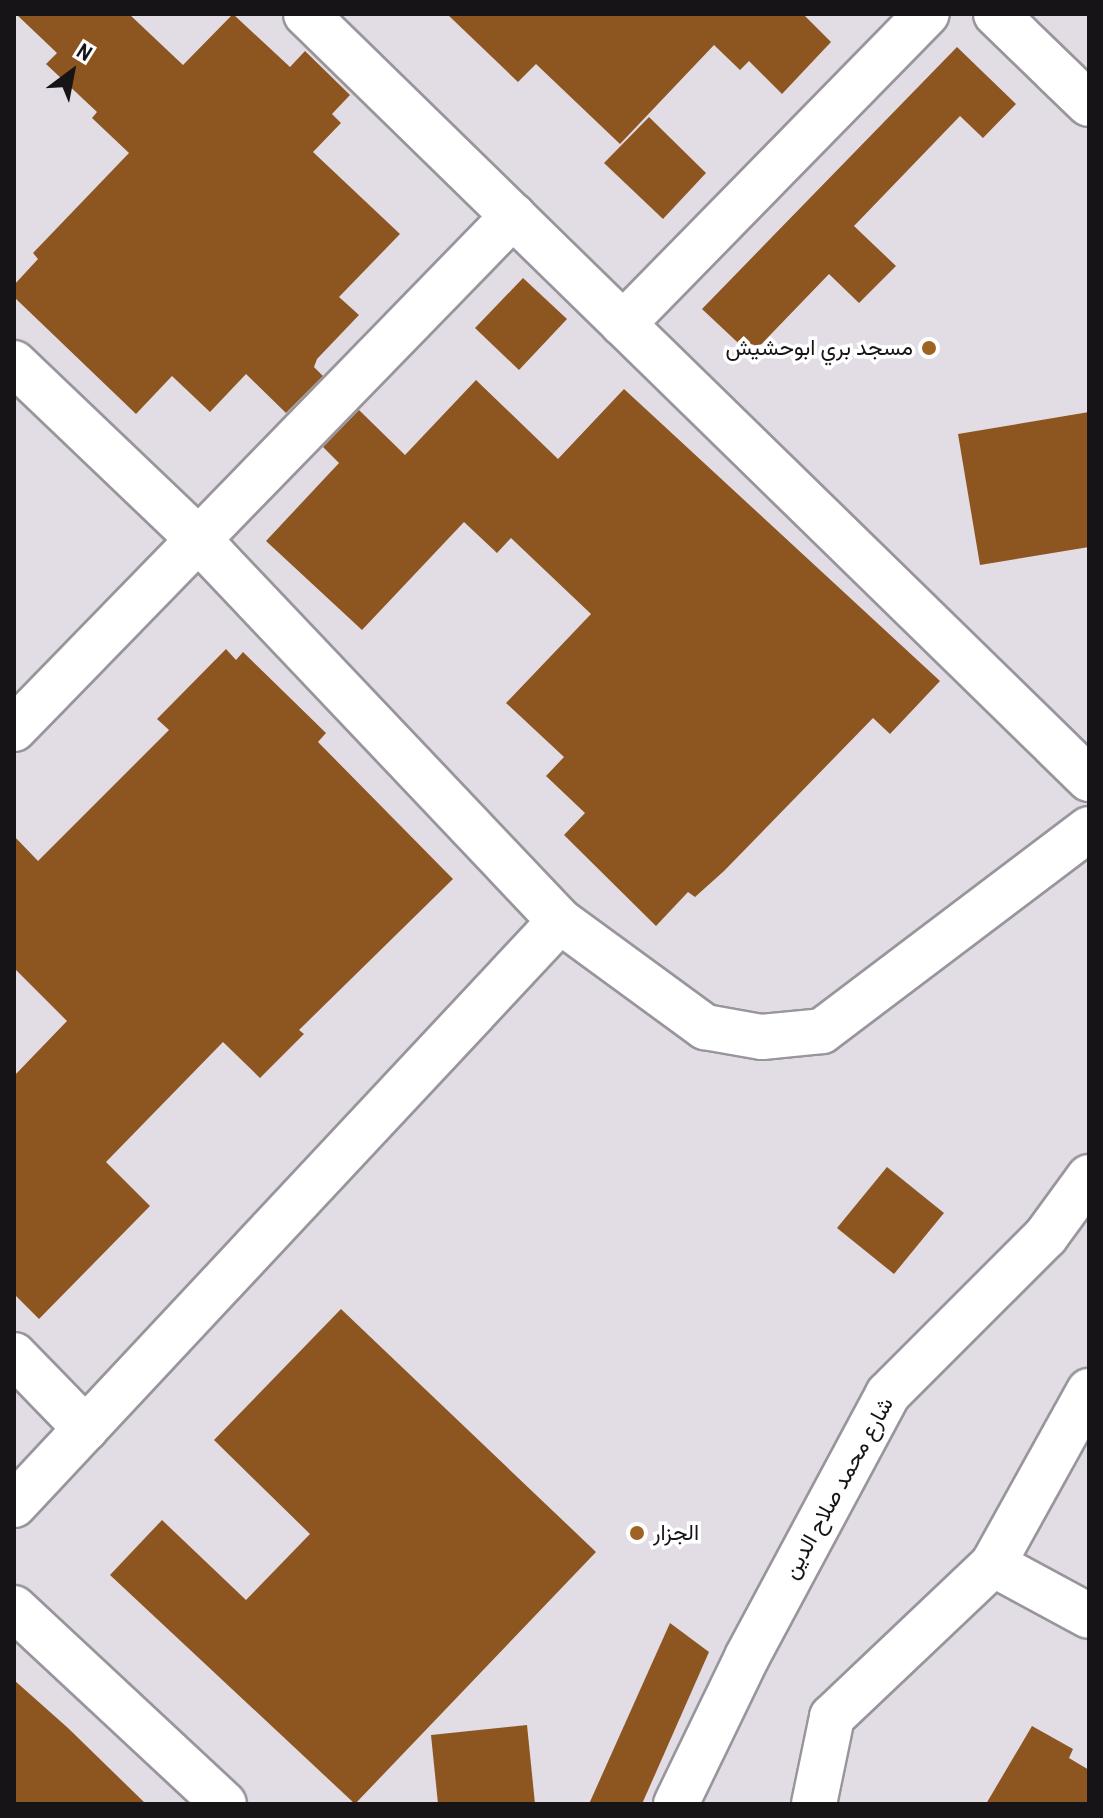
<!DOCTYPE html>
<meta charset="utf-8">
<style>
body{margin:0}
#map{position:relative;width:1103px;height:1818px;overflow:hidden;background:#e2dde5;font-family:"Archivo Narrow",Vazirmatn,sans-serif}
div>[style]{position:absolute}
.building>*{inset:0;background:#8d5621}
.roads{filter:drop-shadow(2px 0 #99959c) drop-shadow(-2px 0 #99959c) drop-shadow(0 2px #99959c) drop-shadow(0 -2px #99959c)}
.minor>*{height:44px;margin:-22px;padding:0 22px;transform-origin:22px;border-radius:22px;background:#fff}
.major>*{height:44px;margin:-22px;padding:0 22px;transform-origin:22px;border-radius:22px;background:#fff}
.dots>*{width:22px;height:22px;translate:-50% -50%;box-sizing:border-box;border:4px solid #fff;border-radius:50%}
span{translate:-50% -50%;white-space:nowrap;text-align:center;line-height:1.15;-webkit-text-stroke:7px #fff;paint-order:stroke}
.poi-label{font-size:22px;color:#161417}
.right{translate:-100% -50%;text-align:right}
.left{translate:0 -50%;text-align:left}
.street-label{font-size:22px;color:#161417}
.frame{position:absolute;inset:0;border:16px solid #161417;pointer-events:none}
.north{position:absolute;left:32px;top:32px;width:80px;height:80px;-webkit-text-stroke:6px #fff;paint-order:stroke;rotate:32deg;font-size:22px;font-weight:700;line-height:32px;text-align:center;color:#161417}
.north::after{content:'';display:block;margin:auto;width:28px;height:36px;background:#161417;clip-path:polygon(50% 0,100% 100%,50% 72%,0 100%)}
</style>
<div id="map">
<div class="building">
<i style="clip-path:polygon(16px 14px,129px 14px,183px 65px,233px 14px,290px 67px,305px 51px,350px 95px,332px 114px,341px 123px,313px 152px,400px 234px,339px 297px,359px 315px,317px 359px,314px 367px,323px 376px,286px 413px,246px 374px,210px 412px,172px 376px,136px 414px,14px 297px,14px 285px,38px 259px,33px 253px,129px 153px,92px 118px,97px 112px,46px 64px,57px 53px)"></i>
<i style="clip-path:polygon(447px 14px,803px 14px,831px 42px,782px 94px,749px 61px,740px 70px,714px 45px,620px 144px,536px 64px,518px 82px)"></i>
<i style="clip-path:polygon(957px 47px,1016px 104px,983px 138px,960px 116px,854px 226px,896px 266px,859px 303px,829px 274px,751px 355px,702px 309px)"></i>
<i style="clip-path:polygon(649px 117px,706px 173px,663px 219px,604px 163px)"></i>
<i style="clip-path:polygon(523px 278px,567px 319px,519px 370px,475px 328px)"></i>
<i style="clip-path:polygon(476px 380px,558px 459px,624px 389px,940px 681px,890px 734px,873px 718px,724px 871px,695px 897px,688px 892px,656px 926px,564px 835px,585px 813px,546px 776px,564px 757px,506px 703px,591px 614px,511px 538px,497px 553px,464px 522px,362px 630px,266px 541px,339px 463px,323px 447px,359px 410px,405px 455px)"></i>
<i style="clip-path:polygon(1089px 412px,1089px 547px,980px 565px,958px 434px)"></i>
<i style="clip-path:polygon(226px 649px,236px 660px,243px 652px,326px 733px,318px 742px,453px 879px,299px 1030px,304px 1034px,260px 1078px,223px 1042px,106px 1162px,150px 1206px,39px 1319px,14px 1294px,14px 1076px,67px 1021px,14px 968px,14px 836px,38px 861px,169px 730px,157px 719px)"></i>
<i style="clip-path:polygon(887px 1167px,944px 1213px,894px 1274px,837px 1228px)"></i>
<i style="clip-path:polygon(341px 1309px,596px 1552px,355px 1804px,110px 1575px,162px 1520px,246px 1600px,310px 1534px,214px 1440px)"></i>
<i style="clip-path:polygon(670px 1623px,709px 1652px,642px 1804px,589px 1804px)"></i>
<i style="clip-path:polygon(14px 1680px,68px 1728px,146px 1804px,14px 1804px)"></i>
<i style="clip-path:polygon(527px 1725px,535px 1804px,438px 1804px,431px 1735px)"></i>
<i style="clip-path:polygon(1032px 1726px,1073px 1749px,1069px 1758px,1089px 1770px,1089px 1804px,986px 1804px)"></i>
</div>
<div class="roads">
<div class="minor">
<i style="left:306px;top:14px;width:1095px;rotate:44.33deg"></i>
<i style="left:996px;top:14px;width:129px;rotate:44.1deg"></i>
<i style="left:623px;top:324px;width:434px;rotate:-45.6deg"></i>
<i style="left:14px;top:363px;width:253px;rotate:43.7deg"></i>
<i style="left:197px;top:538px;width:528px;rotate:46.54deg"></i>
<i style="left:560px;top:921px;width:180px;rotate:36.2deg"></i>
<i style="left:705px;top:1027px;width:58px;rotate:10deg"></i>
<i style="left:762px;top:1037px;width:60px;rotate:-5.7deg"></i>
<i style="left:822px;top:1031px;width:335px;rotate:-37.1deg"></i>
<i style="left:14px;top:729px;width:716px;rotate:-45.79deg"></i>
<i style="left:14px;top:1355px;width:103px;rotate:45.8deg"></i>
<i style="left:14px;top:1505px;width:799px;rotate:-46.93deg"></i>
<i style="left:993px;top:1564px;width:109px;rotate:28.4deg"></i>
<i style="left:14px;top:1608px;width:287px;rotate:43deg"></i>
</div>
<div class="major">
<i style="left:676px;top:1804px;width:163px;rotate:-64.2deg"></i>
<i style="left:747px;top:1657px;width:298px;rotate:-61.8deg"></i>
<i style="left:888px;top:1394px;width:223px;rotate:-45deg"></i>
<i style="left:1046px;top:1236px;width:73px;rotate:-53.9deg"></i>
<i style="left:814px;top:1804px;width:89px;rotate:-78.3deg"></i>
<i style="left:832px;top:1717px;width:222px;rotate:-43.5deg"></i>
<i style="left:993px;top:1564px;width:198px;rotate:-61deg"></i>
</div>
</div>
<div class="dots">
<i style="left:929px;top:348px;background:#9e6323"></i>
<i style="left:637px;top:1533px;background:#9e6323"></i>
</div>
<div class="poi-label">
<span class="right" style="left:913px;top:348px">مسجد بري ابوحشيش</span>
<span class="left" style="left:653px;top:1533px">الجزار</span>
</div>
<div class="street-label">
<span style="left:838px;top:1488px;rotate:-61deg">شارع محمد صلاح الدين</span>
</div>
<div class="frame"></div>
<div class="north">N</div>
</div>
